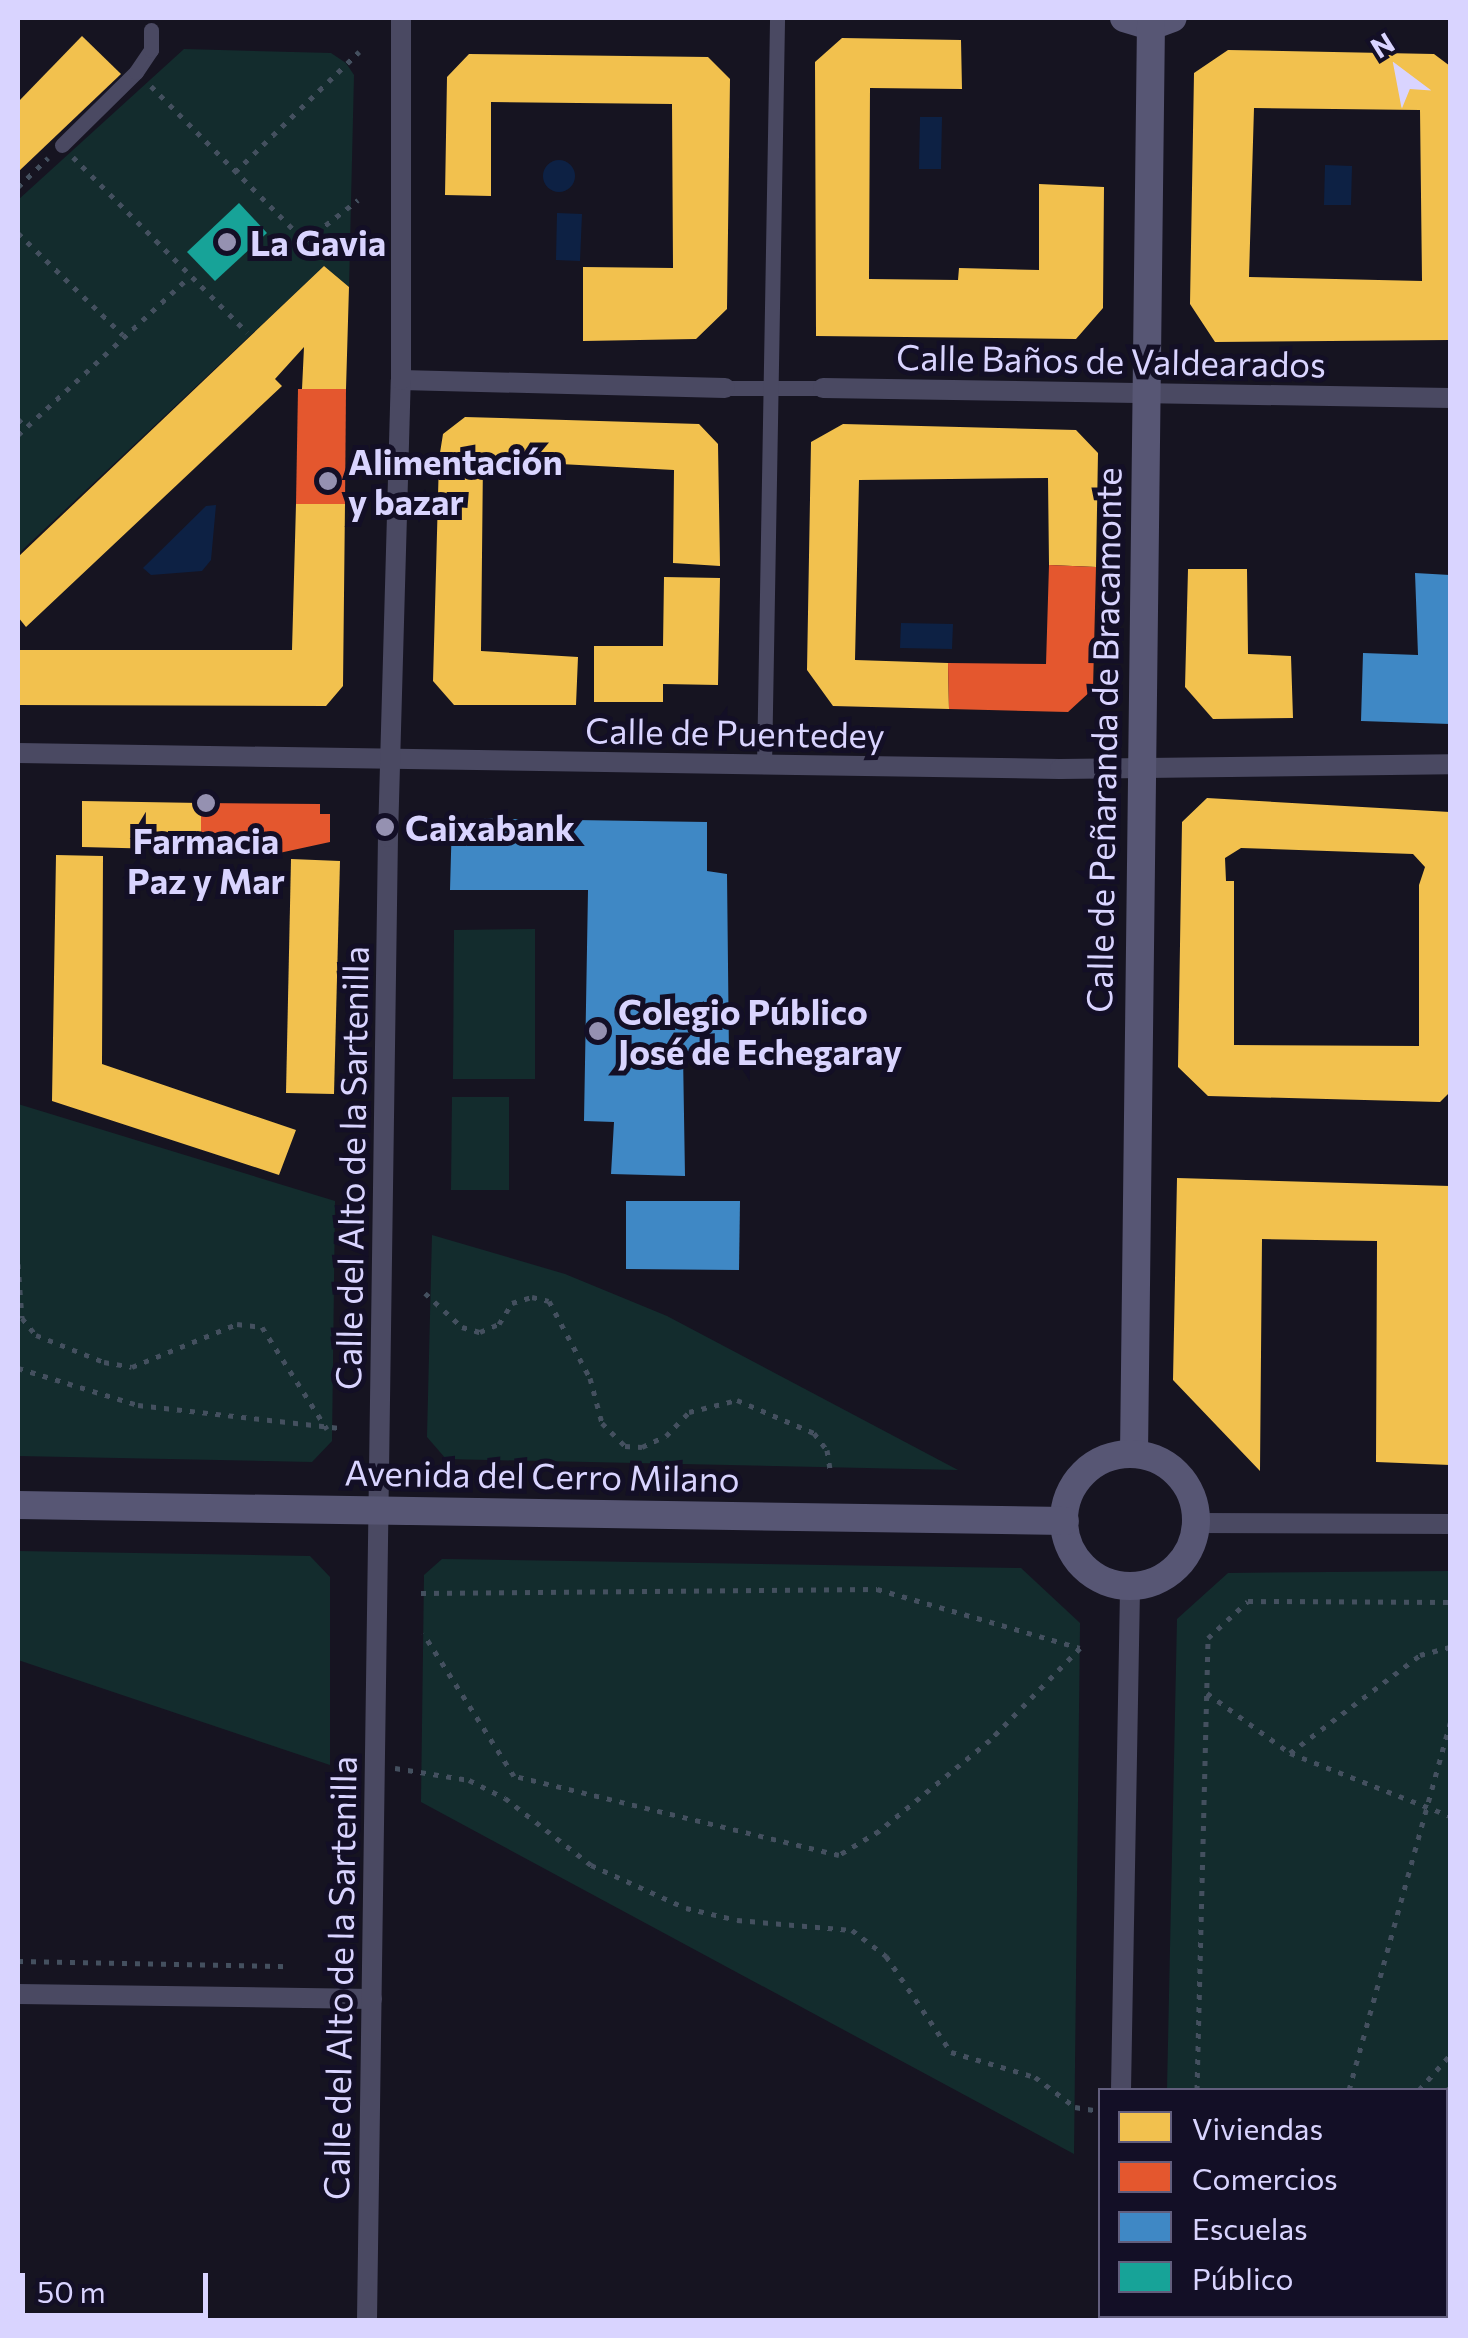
<!DOCTYPE html>
<meta charset="utf-8">
<style>
body{margin:0}
#map{position:relative;width:1468px;height:2338px;overflow:hidden;background:#161421;font-family:Commissioner,sans-serif}
div>[style]{position:absolute}
.green>*{inset:0;background:#132c2d}
.water>*{inset:0;background:#0d2144}
.round{border-radius:50%}
.homes>*{inset:0;background:#f2c14e}
.shops>*{inset:0;background:#e4572e}
.schools>*{inset:0;background:#3f88c5}
.public>*{inset:0;background:#17a398}
.path>*{height:5px;margin-top:-2.5px;transform-origin:0;background:repeating-linear-gradient(90deg,#44505f 0 5px,transparent 0 13px)}
.pedestrian>*{height:15px;margin:-7.5px;padding:0 7.5px;transform-origin:7.5px;border-radius:7.5px;background:#4a4962}
.minor>*{height:20px;margin:-10px;padding:0 10px;transform-origin:10px;border-radius:10px;background:#4a4962}
.secondary>*{height:28px;margin:-14px;padding:0 14px;transform-origin:14px;border-radius:14px;background:#575674}
.secondary>.ring{margin:-14px;padding:0;box-sizing:content-box;background:none;border:28px solid #575674;border-radius:50%}
.dots>*{width:28px;height:28px;translate:-50% -50%;box-sizing:border-box;border:5px solid #130f26;border-radius:50%}
span{translate:-50% -50%;white-space:nowrap;text-align:center;line-height:1.15;-webkit-text-stroke:10px #130f26;paint-order:stroke}
.poi-label{font-size:35px;color:#d9d4ff;font-weight:700}
.left{translate:0 -50%;text-align:left}
.street-label{font-size:35px;color:#d9d4ff}
.frame{position:absolute;inset:0;border:20px solid #d9d4ff;pointer-events:none}
.legend{position:absolute;left:1098px;top:2088px;width:350px;height:230px;box-sizing:border-box;background:#130f26;border:2px solid #625e7d;margin:0;padding:12px 18px;list-style:none;font-size:30px;color:#d9d4ff}
.legend li{display:flex;align-items:center;gap:20px;height:50px}
.legend b{width:50px;border:2px solid #625e7d}
.north{position:absolute;left:1348px;top:20px;width:100px;height:100px;-webkit-text-stroke:8px #130f26;paint-order:stroke;rotate:328deg;font-size:28px;font-weight:700;line-height:40px;text-align:center;color:#d9d4ff}
.north::after{content:'';display:block;margin:auto;width:35px;height:45px;background:#d9d4ff;clip-path:polygon(50% 0,100% 100%,50% 72%,0 100%)}
.scale{position:absolute;left:20px;top:2273px;width:188px;height:45px;box-sizing:border-box;border:5px solid #d9d4ff;border-top:0;padding-left:12px;font-size:30px;line-height:35px;white-space:nowrap;color:#d9d4ff;-webkit-text-stroke:8px #130f26;paint-order:stroke}
</style>
<div id="map">
<div class="green">
<i style="clip-path:polygon(184px 49px,331px 53px,346px 63px,354px 75px,349px 287px,324px 266px,18px 554px,18px 200px)"></i>
<i style="clip-path:polygon(535px 929px,535px 1079px,453px 1079px,454px 930px)"></i>
<i style="clip-path:polygon(452px 1097px,509px 1097px,509px 1190px,451px 1190px)"></i>
<i style="clip-path:polygon(18px 1104px,335px 1201px,332px 1441px,312px 1462px,18px 1456px)"></i>
<i style="clip-path:polygon(432px 1235px,565px 1274px,667px 1316px,958px 1470px,446px 1459px,427px 1437px)"></i>
<i style="clip-path:polygon(18px 1551px,310px 1556px,330px 1577px,330px 1765px,18px 1660px)"></i>
<i style="clip-path:polygon(442px 1559px,1021px 1568px,1080px 1623px,1074px 2154px,421px 1802px,424px 1575px)"></i>
<i style="clip-path:polygon(1450px 1571px,1450px 2320px,1162px 2320px,1446px 2316px,1446px 2090px,1167px 2090px,1177px 1619px,1228px 1573px)"></i>
</div>
<div class="water">
<i style="clip-path:polygon(920px 117px,942px 117px,941px 169px,919px 169px)"></i>
<i class="round" style="left:543px;top:160px;width:32px;height:32px"></i>
<i style="clip-path:polygon(1325px 165px,1352px 166px,1351px 205px,1324px 205px)"></i>
<i style="clip-path:polygon(557px 213px,582px 214px,580px 261px,556px 260px)"></i>
<i style="clip-path:polygon(216px 505px,211px 560px,202px 571px,151px 575px,143px 568px,206px 506px)"></i>
<i style="clip-path:polygon(901px 623px,953px 624px,952px 649px,900px 648px)"></i>
</div>
<div class="homes">
<i style="clip-path:polygon(82px 36px,121px 74px,18px 172px,18px 102px)"></i>
<i style="clip-path:polygon(842px 38px,961px 40px,962px 89px,870px 88px,869px 279px,958px 280px,959px 268px,1039px 270px,1039px 184px,1104px 187px,1103px 308px,1076px 339px,816px 336px,815px 62px)"></i>
<i style="clip-path:polygon(evenodd,1228px 50px,1434px 54px,1450px 66px,1450px 340px,1215px 342px,1190px 304px,1194px 73px,1228px 50px,1254px 108px,1420px 110px,1422px 281px,1249px 277px,1254px 108px)"></i>
<i style="clip-path:polygon(469px 54px,708px 57px,730px 79px,727px 309px,696px 339px,583px 341px,583px 267px,673px 268px,672px 104px,491px 102px,491px 196px,445px 195px,447px 77px)"></i>
<i style="clip-path:polygon(324px 266px,349px 287px,346px 389px,302px 389px,304px 347px,275px 379px,282px 386px,26px 627px,18px 617px,18px 557px)"></i>
<i style="clip-path:polygon(465px 417px,699px 424px,718px 444px,720px 566px,673px 563px,674px 470px,483px 460px,481px 651px,578px 657px,576px 705px,454px 705px,433px 681px,439px 459px,443px 434px)"></i>
<i style="clip-path:polygon(843px 424px,1076px 430px,1098px 453px,1096px 567px,1049px 565px,1048px 478px,859px 480px,855px 660px,948px 663px,949px 709px,833px 706px,807px 670px,811px 442px)"></i>
<i style="clip-path:polygon(296px 504px,345px 504px,343px 686px,326px 706px,18px 705px,18px 650px,292px 650px)"></i>
<i style="clip-path:polygon(1188px 569px,1247px 569px,1248px 654px,1291px 656px,1293px 718px,1213px 719px,1185px 687px)"></i>
<i style="clip-path:polygon(664px 577px,720px 578px,718px 685px,663px 684px,663px 702px,594px 702px,594px 646px,663px 646px)"></i>
<i style="clip-path:polygon(evenodd,1207px 798px,1450px 812px,1450px 1092px,1440px 1102px,1208px 1096px,1178px 1067px,1182px 822px,1207px 798px,1241px 848px,1413px 854px,1425px 867px,1419px 885px,1419px 1046px,1234px 1045px,1234px 881px,1226px 881px,1225px 858px,1241px 848px)"></i>
<i style="clip-path:polygon(82px 801px,201px 803px,201px 850px,82px 847px)"></i>
<i style="clip-path:polygon(56px 855px,103px 856px,102px 1064px,296px 1130px,279px 1175px,52px 1101px)"></i>
<i style="clip-path:polygon(291px 859px,340px 861px,334px 1094px,286px 1093px)"></i>
<i style="clip-path:polygon(1177px 1178px,1450px 1186px,1450px 1465px,1376px 1462px,1377px 1241px,1262px 1239px,1260px 1471px,1173px 1380px)"></i>
</div>
<div class="shops">
<i style="clip-path:polygon(298px 389px,346px 389px,345px 504px,296px 504px)"></i>
<i style="clip-path:polygon(1049px 565px,1096px 567px,1093px 689px,1068px 712px,949px 709px,948px 663px,1046px 664px)"></i>
<i style="clip-path:polygon(201px 803px,320px 804px,320px 814px,330px 814px,330px 842px,270px 855px,201px 850px)"></i>
</div>
<div class="schools">
<i style="clip-path:polygon(1415px 573px,1450px 575px,1450px 724px,1361px 721px,1363px 653px,1418px 655px)"></i>
<i style="clip-path:polygon(452px 818px,707px 822px,707px 871px,727px 874px,729px 1056px,683px 1054px,685px 1176px,611px 1174px,614px 1122px,584px 1121px,588px 890px,450px 890px)"></i>
<i style="clip-path:polygon(626px 1201px,740px 1201px,739px 1270px,626px 1269px)"></i>
</div>
<div class="public">
<i style="clip-path:polygon(239px 203px,267px 233px,215px 281px,187px 252px)"></i>
</div>
<div class="path">
<i style="left:151px;top:86px;width:218px;rotate:45.2deg"></i>
<i style="left:305px;top:241px;width:67px;rotate:-37.7deg"></i>
<i style="left:73px;top:157px;width:247px;rotate:45.2deg"></i>
<i style="left:235px;top:172px;width:173px;rotate:-44.1deg"></i>
<i style="left:18px;top:187px;width:42px;rotate:-44deg"></i>
<i style="left:18px;top:233px;width:146px;rotate:44.2deg"></i>
<i style="left:18px;top:419px;width:11px;rotate:45deg"></i>
<i style="left:18px;top:435px;width:231px;rotate:-42.7deg"></i>
<i style="left:18px;top:1264px;width:54px;rotate:85.8deg"></i>
<i style="left:22px;top:1318px;width:22px;rotate:51deg"></i>
<i style="left:36px;top:1335px;width:73px;rotate:21.7deg"></i>
<i style="left:104px;top:1362px;width:28px;rotate:10deg"></i>
<i style="left:132px;top:1367px;width:113px;rotate:-22.3deg"></i>
<i style="left:237px;top:1324px;width:25px;rotate:7deg"></i>
<i style="left:262px;top:1327px;width:121px;rotate:57.5deg"></i>
<i style="left:425px;top:1293px;width:50px;rotate:42.6deg"></i>
<i style="left:462px;top:1327px;width:19px;rotate:16deg"></i>
<i style="left:480px;top:1332px;width:21px;rotate:-23deg"></i>
<i style="left:499px;top:1324px;width:25px;rotate:-58deg"></i>
<i style="left:512px;top:1303px;width:21px;rotate:-17deg"></i>
<i style="left:532px;top:1297px;width:17px;rotate:13deg"></i>
<i style="left:549px;top:1301px;width:87px;rotate:62deg"></i>
<i style="left:590px;top:1378px;width:47px;rotate:75.1deg"></i>
<i style="left:602px;top:1423px;width:33px;rotate:45deg"></i>
<i style="left:625px;top:1446px;width:17px;rotate:3deg"></i>
<i style="left:642px;top:1447px;width:26px;rotate:-25deg"></i>
<i style="left:666px;top:1436px;width:33px;rotate:-46deg"></i>
<i style="left:689px;top:1412px;width:49px;rotate:-14deg"></i>
<i style="left:737px;top:1400px;width:84px;rotate:23.2deg"></i>
<i style="left:814px;top:1433px;width:21px;rotate:53deg"></i>
<i style="left:827px;top:1450px;width:25px;rotate:81deg"></i>
<i style="left:18px;top:1368px;width:126px;rotate:17.1deg"></i>
<i style="left:138px;top:1405px;width:203px;rotate:6.5deg"></i>
<i style="left:421px;top:1593px;width:456px;rotate:-0.5deg"></i>
<i style="left:877px;top:1589px;width:211px;rotate:16.2deg"></i>
<i style="left:1080px;top:1648px;width:129px;rotate:134.4deg"></i>
<i style="left:990px;top:1740px;width:144px;rotate:140.7deg"></i>
<i style="left:879px;top:1831px;width:47px;rotate:149deg"></i>
<i style="left:839px;top:1855px;width:334px;rotate:-166.3deg"></i>
<i style="left:514px;top:1776px;width:169px;rotate:-122.5deg"></i>
<i style="left:1207px;top:1693px;width:102px;rotate:35.9deg"></i>
<i style="left:1290px;top:1753px;width:172px;rotate:21.5deg"></i>
<i style="left:1290px;top:1753px;width:163px;rotate:-37deg"></i>
<i style="left:1420px;top:1655px;width:31px;rotate:-15deg"></i>
<i style="left:395px;top:1768px;width:75px;rotate:9.2deg"></i>
<i style="left:469px;top:1780px;width:40px;rotate:26.6deg"></i>
<i style="left:505px;top:1798px;width:109px;rotate:37.9deg"></i>
<i style="left:591px;top:1865px;width:104px;rotate:24.4deg"></i>
<i style="left:686px;top:1908px;width:52px;rotate:13.2deg"></i>
<i style="left:737px;top:1920px;width:115px;rotate:5deg"></i>
<i style="left:852px;top:1930px;width:43px;rotate:37.4deg"></i>
<i style="left:886px;top:1956px;width:116px;rotate:55.9deg"></i>
<i style="left:951px;top:2052px;width:88px;rotate:16.6deg"></i>
<i style="left:1035px;top:2077px;width:50px;rotate:36.9deg"></i>
<i style="left:1075px;top:2107px;width:25px;rotate:9deg"></i>
<i style="left:18px;top:1961px;width:272px;rotate:1.1deg"></i>
<i style="left:1197px;top:2090px;width:452px;rotate:-88.6deg"></i>
<i style="left:1208px;top:1638px;width:54px;rotate:-42.8deg"></i>
<i style="left:1248px;top:1601px;width:202px;rotate:0.3deg"></i>
<i style="left:1349px;top:2090px;width:381px;rotate:-74.6deg"></i>
<i style="left:1419px;top:2090px;width:47px;rotate:-48.5deg"></i>
<i style="left:1446px;top:2092px;width:6px;rotate:-51deg"></i>
<i style="left:1191px;top:2320px;width:4px;rotate:-90deg"></i>
<i style="left:1226px;top:2320px;width:6px;rotate:-39deg"></i>
</div>
<div class="pedestrian">
<i style="left:62px;top:145px;width:104px;rotate:-44.6deg"></i>
<i style="left:136px;top:72px;width:27px;rotate:-56deg"></i>
<i style="left:151px;top:50px;width:20px;rotate:-90deg"></i>
<i style="left:725px;top:388px;width:98px"></i>
<i style="left:764px;top:766px;width:748px;rotate:-89deg"></i>
</div>
<div class="minor">
<i style="left:401px;top:380px;width:324px;rotate:1.4deg"></i>
<i style="left:823px;top:388px;width:627px;rotate:0.91deg"></i>
<i style="left:18px;top:753px;width:1042px;rotate:0.88deg"></i>
<i style="left:1060px;top:769px;width:390px;rotate:-0.7deg"></i>
<i style="left:1195px;top:1523px;width:255px;rotate:0.2deg"></i>
<i style="left:18px;top:1994px;width:354px;rotate:0.8deg"></i>
<i style="left:1121px;top:2090px;width:503px;rotate:-88.97deg"></i>
<i style="left:367px;top:2320px;width:1483px;rotate:-89.19deg"></i>
<i style="left:388px;top:837px;width:457px;rotate:-88.4deg"></i>
<i style="left:401px;top:380px;width:362px;rotate:-90deg"></i>
<i style="left:1118px;top:2320px;width:4px;rotate:-90deg"></i>
</div>
<div class="secondary">
<i style="left:1124px;top:18px;width:28px;rotate:17deg"></i>
<i style="left:1151px;top:26px;width:23px;rotate:-20deg"></i>
<i style="left:1134px;top:1454px;width:1428px;rotate:-89.32deg"></i>
<i class="ring" style="left:1064px;top:1454px;width:104px;height:104px"></i>
<i style="left:18px;top:1505px;width:1047px;rotate:0.88deg"></i>
</div>
<div class="dots">
<i style="left:227px;top:242px;background:#9591b1"></i>
<i style="left:328px;top:481px;background:#9591b1"></i>
<i style="left:206px;top:803px;background:#9591b1"></i>
<i style="left:385px;top:827px;background:#9591b1"></i>
<i style="left:598px;top:1031px;background:#9591b1"></i>
</div>
<div class="poi-label">
<span class="left" style="left:250px;top:242px">La Gavia</span>
<span class="left" style="left:348px;top:481px">Alimentación<br>y bazar</span>
<span class="left" style="left:405px;top:827px">Caixabank</span>
<span style="left:206px;top:860px">Farmacia<br>Paz y Mar</span>
<span class="left" style="left:618px;top:1031px">Colegio Público<br>José de Echegaray</span>
</div>
<div class="street-label">
<span style="left:1111px;top:360px;rotate:1deg">Calle Baños de Valdearados</span>
<span style="left:735px;top:732px;rotate:1deg">Calle de Puentedey</span>
<span style="left:1103px;top:740px;rotate:-89deg">Calle de Peñaranda de Bracamonte</span>
<span style="left:351px;top:1168px;rotate:-89deg">Calle del Alto de la Sartenilla</span>
<span style="left:542px;top:1475px;rotate:1deg">Avenida del Cerro Milano</span>
<span style="left:339px;top:1978px;rotate:-89deg">Calle del Alto de la Sartenilla</span>
</div>
<div class="frame"></div>
<ul class="legend">
<li><b style="height:28px;background:#f2c14e"></b>Viviendas</li>
<li><b style="height:28px;background:#e4572e"></b>Comercios</li>
<li><b style="height:28px;background:#3f88c5"></b>Escuelas</li>
<li><b style="height:28px;background:#17a398"></b>Público</li>
</ul>
<div class="north">N</div>
<div class="scale">50 m</div>
</div>
